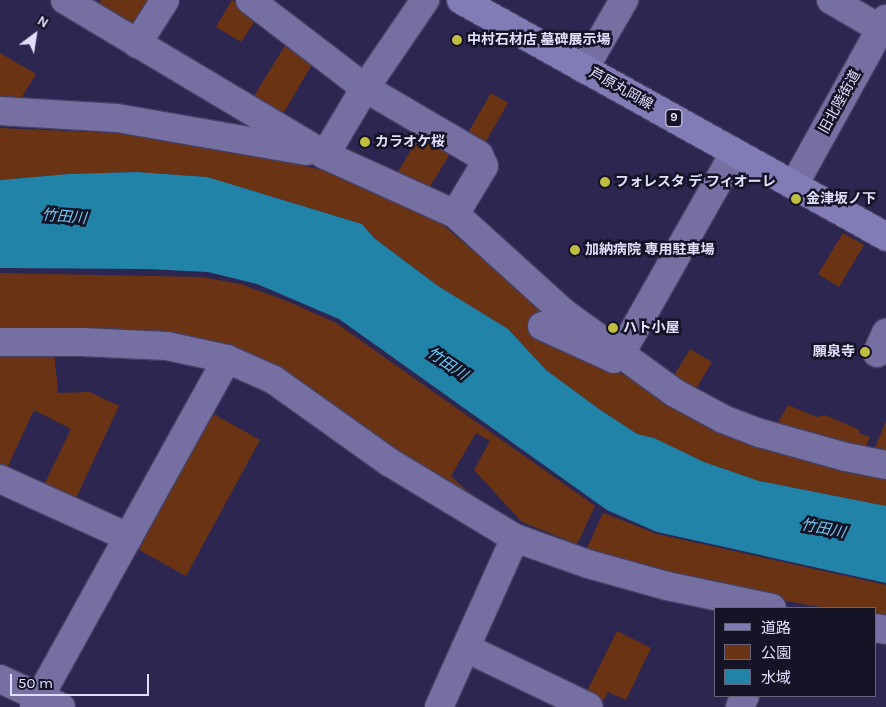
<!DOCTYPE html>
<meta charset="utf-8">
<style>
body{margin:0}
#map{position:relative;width:886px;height:707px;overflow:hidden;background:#2d2651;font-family:Karla,"Noto Sans JP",sans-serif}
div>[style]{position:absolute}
.green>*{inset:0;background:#6a3414}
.water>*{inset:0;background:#2183a8}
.roads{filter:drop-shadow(1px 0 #463f64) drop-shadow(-1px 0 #463f64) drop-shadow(0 1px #463f64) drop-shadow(0 -1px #463f64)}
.minor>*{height:28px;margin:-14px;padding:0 14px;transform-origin:14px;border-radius:14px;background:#7570a1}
.major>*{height:28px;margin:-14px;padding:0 14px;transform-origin:14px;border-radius:14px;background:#817bb6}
.dots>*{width:14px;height:14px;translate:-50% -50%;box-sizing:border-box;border:2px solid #151326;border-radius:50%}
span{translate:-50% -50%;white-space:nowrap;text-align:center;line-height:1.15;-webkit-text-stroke:5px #151326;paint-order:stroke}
.shield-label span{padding:1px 4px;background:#151326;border:1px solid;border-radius:4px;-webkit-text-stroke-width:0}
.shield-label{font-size:12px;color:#e0dffa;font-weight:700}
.poi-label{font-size:14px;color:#e0dffa;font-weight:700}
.left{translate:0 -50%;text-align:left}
.right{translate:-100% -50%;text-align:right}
.street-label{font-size:14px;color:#e0dffa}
.water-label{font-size:15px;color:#6ecbf4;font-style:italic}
.legend{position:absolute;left:714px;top:607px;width:162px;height:90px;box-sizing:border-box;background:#151326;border:1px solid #66657b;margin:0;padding:6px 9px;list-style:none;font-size:15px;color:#e0dffa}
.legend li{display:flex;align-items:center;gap:10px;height:25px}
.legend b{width:25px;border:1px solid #66657b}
.north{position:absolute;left:10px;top:10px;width:50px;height:50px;-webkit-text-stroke:4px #151326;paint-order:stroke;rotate:31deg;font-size:14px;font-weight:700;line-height:20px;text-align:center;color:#e0dffa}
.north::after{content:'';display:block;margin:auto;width:18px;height:22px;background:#e0dffa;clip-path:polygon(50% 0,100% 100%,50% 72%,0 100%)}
.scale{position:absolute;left:10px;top:674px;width:139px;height:22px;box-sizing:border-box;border:2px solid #e0dffa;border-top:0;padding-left:6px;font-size:15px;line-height:18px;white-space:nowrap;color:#e0dffa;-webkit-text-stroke:4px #151326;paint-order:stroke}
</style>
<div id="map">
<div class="green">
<i style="clip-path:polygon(101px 0,152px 0,134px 28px,93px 12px)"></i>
<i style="clip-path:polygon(232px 0,258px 16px,241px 42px,216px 27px)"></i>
<i style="clip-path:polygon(286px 44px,314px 61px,280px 119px,251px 101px)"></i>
<i style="clip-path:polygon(0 53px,36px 74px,15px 108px,0 107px)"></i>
<i style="clip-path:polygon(491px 93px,508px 103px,482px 148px,465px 138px)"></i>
<i style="clip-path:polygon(425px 127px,455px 145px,426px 193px,394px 178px)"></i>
<i style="clip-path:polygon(0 128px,136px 134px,263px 157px,326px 171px,410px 205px,445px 227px,547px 313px,529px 322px,529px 328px,618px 372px,709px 425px,753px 447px,886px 475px,886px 506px,759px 481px,704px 462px,654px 438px,637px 434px,599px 409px,546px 370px,508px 329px,438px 286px,374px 238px,362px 224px,207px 177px,136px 172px,69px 174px,0 180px)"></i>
<i style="clip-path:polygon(843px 233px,864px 245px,839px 287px,818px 274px)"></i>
<i style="clip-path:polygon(0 273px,201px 277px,241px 284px,289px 302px,336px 323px,595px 506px,577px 544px,522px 522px,474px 470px,490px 441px,476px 433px,451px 476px,490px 512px,410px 463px,290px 378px,0 330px)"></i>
<i style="clip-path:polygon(0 349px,54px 350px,58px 393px,90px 392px,119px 406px,76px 498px,45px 483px,71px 429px,34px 410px,7px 468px,0 465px)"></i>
<i style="clip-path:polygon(690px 349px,712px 362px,692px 396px,670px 382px)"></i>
<i style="clip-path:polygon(788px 405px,817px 417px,825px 415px,860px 430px,858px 433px,870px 437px,863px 453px,774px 429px)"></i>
<i style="clip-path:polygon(210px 412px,260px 440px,186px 576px,134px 547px)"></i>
<i style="clip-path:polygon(886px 421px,886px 459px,872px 455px)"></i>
<i style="clip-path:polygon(603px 513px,657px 534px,886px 585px,886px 619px,875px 617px,875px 608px,828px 608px,802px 604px,716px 586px,586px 550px)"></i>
<i style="clip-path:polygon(617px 631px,651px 648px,626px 700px,608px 692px,602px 703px,585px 695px)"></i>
</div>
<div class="water">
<i style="clip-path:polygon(136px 172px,207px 177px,362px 224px,374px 238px,438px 286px,508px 329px,546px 370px,599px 409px,637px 434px,654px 438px,704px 462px,759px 481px,886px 506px,886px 583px,657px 532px,607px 510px,339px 319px,257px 284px,208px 272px,147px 269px,0 268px,0 180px,69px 174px)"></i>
</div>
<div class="roads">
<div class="minor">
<i style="left:65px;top:0;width:303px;rotate:30.8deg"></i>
<i style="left:325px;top:155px;width:143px;rotate:24.4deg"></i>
<i style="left:455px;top:214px;width:146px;rotate:42.2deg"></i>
<i style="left:563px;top:312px;width:138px;rotate:35.9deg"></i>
<i style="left:675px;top:393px;width:55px;rotate:28.4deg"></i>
<i style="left:723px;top:419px;width:40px;rotate:21deg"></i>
<i style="left:760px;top:433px;width:89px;rotate:15.6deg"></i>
<i style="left:846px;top:457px;width:41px;rotate:11.3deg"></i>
<i style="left:250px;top:0;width:145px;rotate:37.4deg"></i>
<i style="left:365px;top:88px;width:132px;rotate:30.4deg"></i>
<i style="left:479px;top:155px;width:12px;rotate:66deg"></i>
<i style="left:484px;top:166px;width:56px;rotate:121.1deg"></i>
<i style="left:831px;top:0;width:58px;rotate:30.1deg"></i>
<i style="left:137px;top:44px;width:52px;rotate:-57.5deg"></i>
<i style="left:584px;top:69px;width:80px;rotate:-59.9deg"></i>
<i style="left:0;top:111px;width:117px;rotate:3.4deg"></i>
<i style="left:117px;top:118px;width:192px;rotate:9.9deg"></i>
<i style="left:325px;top:155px;width:78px;rotate:-59.2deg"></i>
<i style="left:365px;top:88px;width:107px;rotate:-55.7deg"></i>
<i style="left:794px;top:185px;width:190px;rotate:-61deg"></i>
<i style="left:542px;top:326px;width:79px;rotate:24.6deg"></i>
<i style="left:614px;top:359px;width:7px;rotate:-34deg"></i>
<i style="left:620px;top:355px;width:233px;rotate:-60.5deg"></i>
<i style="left:0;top:342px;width:82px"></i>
<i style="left:82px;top:342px;width:85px;rotate:2.7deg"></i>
<i style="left:167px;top:346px;width:61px;rotate:12.2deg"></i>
<i style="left:227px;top:359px;width:51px;rotate:24.1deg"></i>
<i style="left:274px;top:380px;width:141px;rotate:35.5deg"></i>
<i style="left:389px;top:462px;width:147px;rotate:31.1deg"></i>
<i style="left:515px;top:538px;width:77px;rotate:19.6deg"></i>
<i style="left:588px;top:564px;width:82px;rotate:15.6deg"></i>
<i style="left:667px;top:586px;width:107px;rotate:11.8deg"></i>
<i style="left:877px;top:353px;width:22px;rotate:-66deg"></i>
<i style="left:0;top:479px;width:141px;rotate:24.4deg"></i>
<i style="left:875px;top:628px;width:11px;rotate:10deg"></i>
<i style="left:466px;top:648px;width:136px;rotate:25.6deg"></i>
<i style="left:0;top:679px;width:67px;rotate:24.7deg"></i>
<i style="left:34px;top:707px;width:398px;rotate:-61deg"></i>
<i style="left:439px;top:707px;width:185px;rotate:-65.8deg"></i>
<i style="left:740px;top:707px;width:12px;rotate:-66deg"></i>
</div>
<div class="major">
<i style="left:461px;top:0;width:487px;rotate:29.1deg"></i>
</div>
</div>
<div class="dots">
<i style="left:457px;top:40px;background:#c0be41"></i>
<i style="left:365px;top:142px;background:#c0be41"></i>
<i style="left:605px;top:182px;background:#c0be41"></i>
<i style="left:796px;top:199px;background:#c0be41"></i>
<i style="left:575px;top:250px;background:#c0be41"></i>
<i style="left:613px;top:328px;background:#c0be41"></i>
<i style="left:865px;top:352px;background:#c0be41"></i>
</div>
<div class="shield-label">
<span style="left:674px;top:118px">9</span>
</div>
<div class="poi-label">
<span class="left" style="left:467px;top:40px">中村石材店 墓碑展示場</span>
<span class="left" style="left:375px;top:142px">カラオケ桜</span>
<span class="left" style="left:615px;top:182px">フォレスタ デ フィオーレ</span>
<span class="left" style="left:806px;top:199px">金津坂ノ下</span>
<span class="left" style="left:585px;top:250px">加納病院 専用駐車場</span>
<span class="left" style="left:623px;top:328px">ハト小屋</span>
<span class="right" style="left:855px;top:352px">願泉寺</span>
</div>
<div class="street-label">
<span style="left:621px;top:89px;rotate:29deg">芦原丸岡線</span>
<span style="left:840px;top:102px;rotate:-61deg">旧北陸街道</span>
</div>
<div class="water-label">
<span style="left:64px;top:217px;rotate:5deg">竹田川</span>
<span style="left:447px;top:364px;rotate:34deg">竹田川</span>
<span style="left:823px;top:529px;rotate:11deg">竹田川</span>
</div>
<ul class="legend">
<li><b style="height:6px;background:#817bb6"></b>道路</li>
<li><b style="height:14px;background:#6a3414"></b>公園</li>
<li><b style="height:14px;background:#2183a8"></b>水域</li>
</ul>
<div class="north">N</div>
<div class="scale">50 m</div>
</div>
